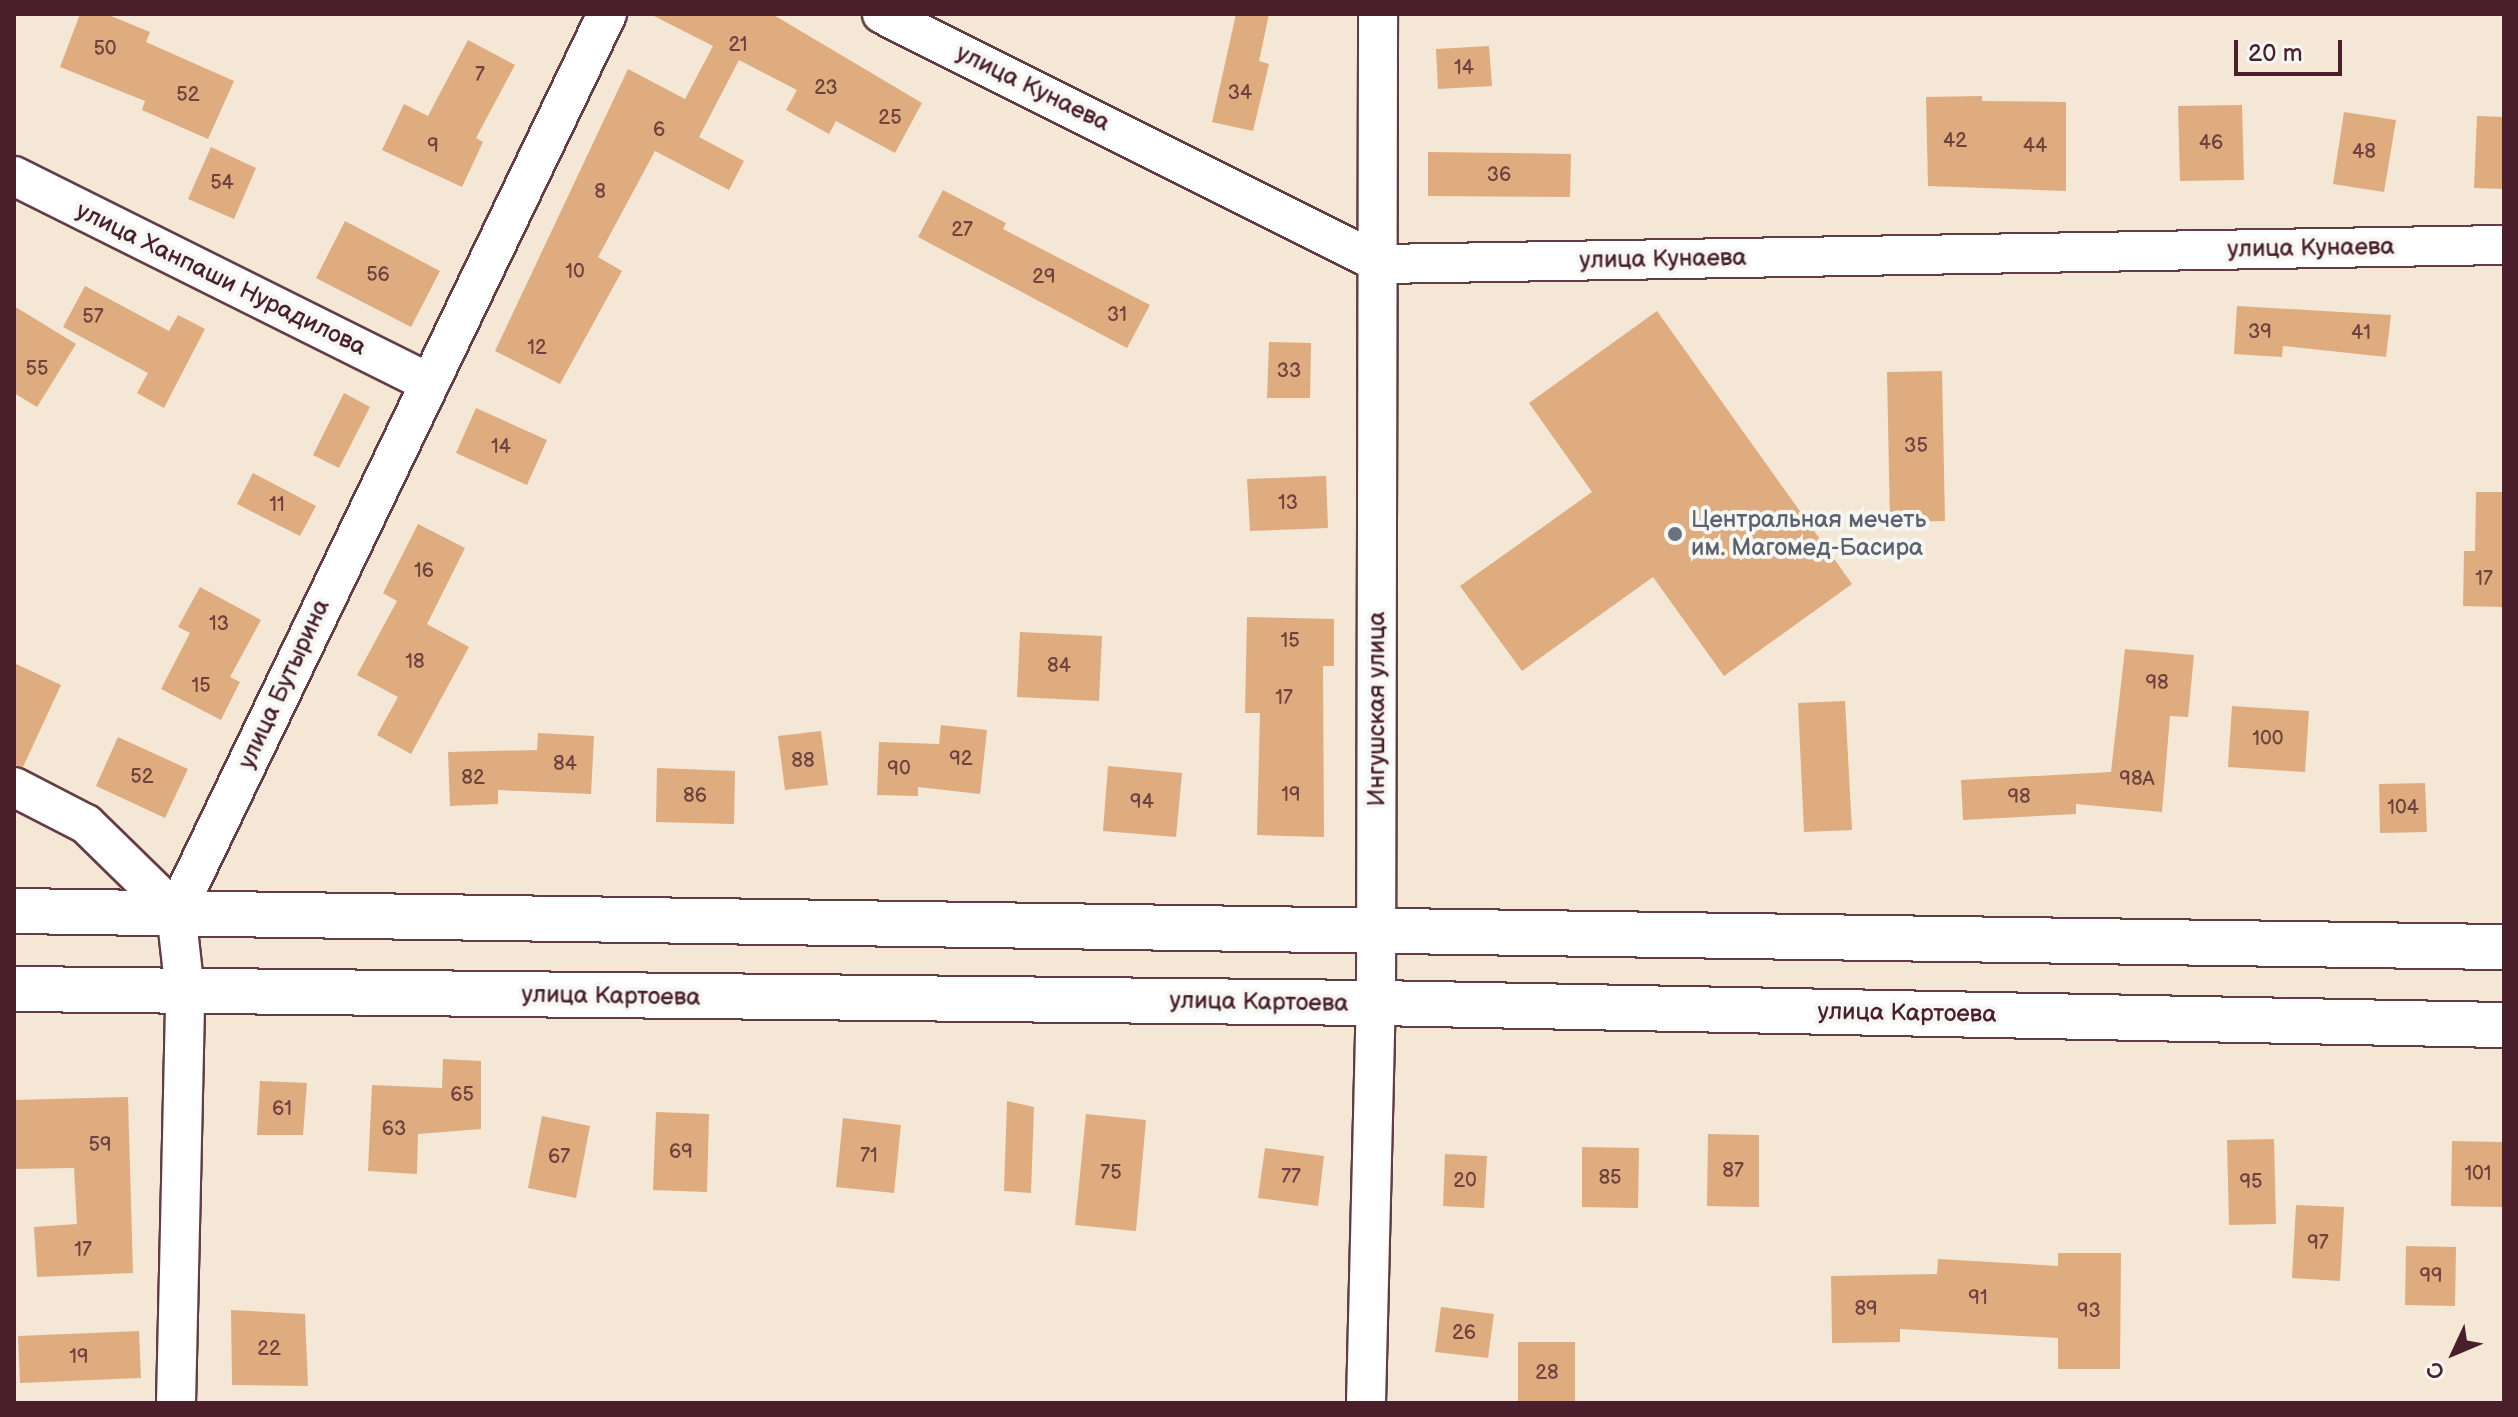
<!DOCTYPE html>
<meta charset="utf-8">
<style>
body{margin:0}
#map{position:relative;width:2518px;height:1417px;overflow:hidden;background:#f4e7d5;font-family:"Balsamiq Sans",sans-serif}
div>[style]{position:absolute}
.building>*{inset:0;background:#dfac7f}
.roads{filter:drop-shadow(2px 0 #643d44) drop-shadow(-2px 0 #643d44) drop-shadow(0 2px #643d44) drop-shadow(0 -2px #643d44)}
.minor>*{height:38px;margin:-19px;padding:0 19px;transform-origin:19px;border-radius:19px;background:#fff}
.major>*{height:44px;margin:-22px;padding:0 22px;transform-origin:22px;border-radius:22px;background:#fff}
.dots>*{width:22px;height:22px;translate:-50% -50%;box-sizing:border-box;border:4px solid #f6f6f2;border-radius:50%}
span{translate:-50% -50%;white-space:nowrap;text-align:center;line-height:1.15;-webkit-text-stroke:8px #f6f6f2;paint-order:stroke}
.number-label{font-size:20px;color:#6f4240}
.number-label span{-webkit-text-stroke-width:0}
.street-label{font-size:24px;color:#4a1f2b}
.worship-label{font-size:24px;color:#5b616d}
.left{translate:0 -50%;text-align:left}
.frame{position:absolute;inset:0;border:16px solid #4a1f2b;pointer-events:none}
.north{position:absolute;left:2414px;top:1313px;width:80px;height:80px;-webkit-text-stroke:6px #f6f6f2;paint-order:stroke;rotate:226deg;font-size:22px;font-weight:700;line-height:32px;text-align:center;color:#4a1f2b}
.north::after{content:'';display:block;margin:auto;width:28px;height:36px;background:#4a1f2b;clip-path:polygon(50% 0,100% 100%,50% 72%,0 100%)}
.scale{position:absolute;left:2234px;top:40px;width:108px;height:36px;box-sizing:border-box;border:4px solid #4a1f2b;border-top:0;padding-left:10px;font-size:24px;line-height:28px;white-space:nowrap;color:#4a1f2b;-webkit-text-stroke:6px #f6f6f2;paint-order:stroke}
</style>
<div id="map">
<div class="building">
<i style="clip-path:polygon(80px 14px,106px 14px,150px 32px,146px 42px,234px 81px,208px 139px,142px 110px,145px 101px,60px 67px)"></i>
<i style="clip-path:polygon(650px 14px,772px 14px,922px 103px,895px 153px,836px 121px,829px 134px,786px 110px,797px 90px,739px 60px,699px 137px,744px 161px,729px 190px,655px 151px,598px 257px,622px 271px,560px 384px,495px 351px,628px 69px,685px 99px,713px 46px)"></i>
<i style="clip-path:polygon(1236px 14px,1269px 14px,1259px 61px,1269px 64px,1253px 131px,1212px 122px)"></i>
<i style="clip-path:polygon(468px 40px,515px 65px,476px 138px,483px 142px,462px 187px,382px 150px,404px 104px,428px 116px)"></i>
<i style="clip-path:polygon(1489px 46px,1492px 86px,1438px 89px,1436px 49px)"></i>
<i style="clip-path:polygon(1982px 96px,1982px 101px,2066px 102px,2066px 191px,1928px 186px,1926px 97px)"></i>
<i style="clip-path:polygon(2242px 105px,2244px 180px,2180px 181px,2178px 106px)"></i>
<i style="clip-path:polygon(2344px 112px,2396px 120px,2384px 192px,2333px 184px)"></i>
<i style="clip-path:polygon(2477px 116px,2504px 117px,2504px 189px,2474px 188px)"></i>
<i style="clip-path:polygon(211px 147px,256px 168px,234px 219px,188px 199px)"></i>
<i style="clip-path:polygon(1428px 152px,1571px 154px,1570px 197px,1428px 196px)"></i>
<i style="clip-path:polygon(943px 190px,1006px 223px,1003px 229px,1150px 305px,1127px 348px,918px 237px)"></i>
<i style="clip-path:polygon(345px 221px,440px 271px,411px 327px,316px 278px)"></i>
<i style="clip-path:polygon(85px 286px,169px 331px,178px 315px,205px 329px,164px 408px,137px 393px,148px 373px,63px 327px)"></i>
<i style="clip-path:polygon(14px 306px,76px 344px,37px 407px,14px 393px)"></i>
<i style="clip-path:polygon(2237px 306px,2391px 315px,2386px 357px,2283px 346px,2282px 357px,2234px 354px)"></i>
<i style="clip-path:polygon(1657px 311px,1852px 584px,1724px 676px,1653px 577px,1522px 671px,1460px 586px,1592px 492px,1529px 403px)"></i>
<i style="clip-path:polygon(1269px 342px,1311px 343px,1310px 398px,1267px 398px)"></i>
<i style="clip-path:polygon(1942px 371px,1945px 521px,1890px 522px,1887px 372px)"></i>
<i style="clip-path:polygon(344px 393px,370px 407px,339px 468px,313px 455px)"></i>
<i style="clip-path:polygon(476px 408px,547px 440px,527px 485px,456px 453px)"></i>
<i style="clip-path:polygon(253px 473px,316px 506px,300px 536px,237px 504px)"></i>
<i style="clip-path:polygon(1326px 476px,1328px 528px,1250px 531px,1247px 479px)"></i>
<i style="clip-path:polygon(2476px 492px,2504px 492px,2504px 607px,2463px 606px,2464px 551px,2475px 551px)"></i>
<i style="clip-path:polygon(418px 524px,465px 548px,427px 624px,469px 647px,411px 754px,377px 735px,398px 697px,357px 675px,397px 601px,383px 593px)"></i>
<i style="clip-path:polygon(200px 587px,261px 620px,230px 677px,240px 682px,221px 720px,161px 689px,190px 633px,178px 627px)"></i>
<i style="clip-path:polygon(1247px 617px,1334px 619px,1334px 666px,1323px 666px,1324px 837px,1257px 835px,1260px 713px,1245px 713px)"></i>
<i style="clip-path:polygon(1020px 632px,1102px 636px,1099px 701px,1017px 697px)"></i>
<i style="clip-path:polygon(2125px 649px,2194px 655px,2188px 717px,2170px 716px,2162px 812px,2076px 804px,2076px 814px,1963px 820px,1961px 780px,2111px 772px)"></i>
<i style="clip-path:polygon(14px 663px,61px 685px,23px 767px,14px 765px)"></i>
<i style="clip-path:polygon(1845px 701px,1852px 830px,1804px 832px,1798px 703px)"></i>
<i style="clip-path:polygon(2232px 706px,2309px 711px,2305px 772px,2228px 767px)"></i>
<i style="clip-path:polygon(941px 725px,987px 730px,980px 794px,918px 787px,918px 796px,877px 795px,879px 742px,939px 744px)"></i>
<i style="clip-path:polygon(821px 731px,828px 785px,785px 790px,778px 736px)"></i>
<i style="clip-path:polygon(538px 733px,594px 736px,591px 794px,498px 790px,498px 804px,450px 806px,448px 752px,537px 750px)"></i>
<i style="clip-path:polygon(118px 737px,188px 769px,165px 818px,96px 786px)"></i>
<i style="clip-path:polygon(1108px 766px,1182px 773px,1176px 837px,1103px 831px)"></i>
<i style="clip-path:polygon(657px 768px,735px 771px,734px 824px,656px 822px)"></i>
<i style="clip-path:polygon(2425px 783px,2427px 832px,2380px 833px,2379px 784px)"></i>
<i style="clip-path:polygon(443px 1059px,481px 1061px,481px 1129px,418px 1134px,417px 1174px,368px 1171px,372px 1085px,442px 1088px)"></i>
<i style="clip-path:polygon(260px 1081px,307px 1083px,303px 1135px,257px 1135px)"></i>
<i style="clip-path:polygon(128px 1097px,133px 1273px,37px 1277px,34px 1227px,77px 1224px,74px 1168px,14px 1169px,14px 1100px)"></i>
<i style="clip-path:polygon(1007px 1101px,1034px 1107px,1031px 1193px,1004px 1191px)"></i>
<i style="clip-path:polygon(656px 1112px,709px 1114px,707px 1192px,653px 1190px)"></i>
<i style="clip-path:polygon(1086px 1114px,1146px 1120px,1136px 1231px,1075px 1225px)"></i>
<i style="clip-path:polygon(542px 1116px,590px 1126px,576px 1198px,528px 1188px)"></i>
<i style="clip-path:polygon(843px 1118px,901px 1125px,894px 1193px,836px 1187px)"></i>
<i style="clip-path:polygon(1708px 1134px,1759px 1135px,1759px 1207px,1707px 1206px)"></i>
<i style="clip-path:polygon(2274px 1139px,2276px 1224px,2229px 1225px,2227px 1140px)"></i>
<i style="clip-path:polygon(2452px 1141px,2504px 1142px,2504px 1207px,2451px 1206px)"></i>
<i style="clip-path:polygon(1582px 1147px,1639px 1148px,1638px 1208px,1582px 1207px)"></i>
<i style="clip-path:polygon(1265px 1148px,1324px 1156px,1318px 1206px,1258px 1198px)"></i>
<i style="clip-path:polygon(1445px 1154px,1487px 1156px,1484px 1208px,1443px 1206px)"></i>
<i style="clip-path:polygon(2296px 1205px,2344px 1207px,2340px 1281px,2292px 1278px)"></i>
<i style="clip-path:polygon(2406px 1246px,2456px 1247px,2455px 1306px,2405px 1305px)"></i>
<i style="clip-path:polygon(2058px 1253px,2121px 1253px,2120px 1369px,2058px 1369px,2058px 1338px,1900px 1329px,1900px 1342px,1832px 1343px,1831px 1276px,1937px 1274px,1938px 1259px,2058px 1266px)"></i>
<i style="clip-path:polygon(1441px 1307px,1494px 1314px,1488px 1358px,1435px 1352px)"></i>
<i style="clip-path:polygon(231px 1310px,305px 1314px,308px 1386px,232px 1385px)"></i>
<i style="clip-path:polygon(139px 1331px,141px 1378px,20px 1383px,18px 1336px)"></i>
<i style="clip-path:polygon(1518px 1342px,1575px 1342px,1575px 1403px,1518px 1403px)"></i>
</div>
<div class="roads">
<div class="minor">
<i style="left:882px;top:14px;width:558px;rotate:26.61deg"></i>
<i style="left:1381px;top:264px;width:1123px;rotate:-0.97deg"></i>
<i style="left:14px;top:176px;width:462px;rotate:26.5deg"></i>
<i style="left:14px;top:787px;width:81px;rotate:27.2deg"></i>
<i style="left:86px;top:824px;width:126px;rotate:44.4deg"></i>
<i style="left:176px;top:1403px;width:411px;rotate:-88.7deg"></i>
<i style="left:185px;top:992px;width:81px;rotate:-96.4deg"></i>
<i style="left:176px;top:912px;width:996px;rotate:-64.36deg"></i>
<i style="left:1366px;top:1403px;width:400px;rotate:-88.6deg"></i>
<i style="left:1376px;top:1003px;width:989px;rotate:-89.88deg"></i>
</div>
<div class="major">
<i style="left:14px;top:911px;width:2490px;rotate:0.83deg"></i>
<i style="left:14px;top:989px;width:1362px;rotate:0.59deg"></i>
<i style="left:1376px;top:1003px;width:1128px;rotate:1.12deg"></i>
</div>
</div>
<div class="dots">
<i style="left:1675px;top:534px;background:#6b7280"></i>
</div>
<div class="number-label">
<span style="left:738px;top:45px">21</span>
<span style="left:105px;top:49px">50</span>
<span style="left:1464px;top:68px">14</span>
<span style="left:480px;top:75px">7</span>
<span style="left:826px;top:88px">23</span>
<span style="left:1240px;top:93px">34</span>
<span style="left:188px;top:95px">52</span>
<span style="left:890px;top:118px">25</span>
<span style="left:659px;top:130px">6</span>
<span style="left:1955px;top:141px">42</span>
<span style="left:2211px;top:143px">46</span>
<span style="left:433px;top:146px">9</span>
<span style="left:2035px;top:146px">44</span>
<span style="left:2364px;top:152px">48</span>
<span style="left:1499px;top:175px">36</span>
<span style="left:222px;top:183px">54</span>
<span style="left:600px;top:192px">8</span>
<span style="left:962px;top:230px">27</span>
<span style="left:575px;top:272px">10</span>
<span style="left:378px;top:275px">56</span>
<span style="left:1044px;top:277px">29</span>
<span style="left:1117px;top:315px">31</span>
<span style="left:93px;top:317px">57</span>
<span style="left:2260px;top:332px">39</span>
<span style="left:2361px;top:333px">41</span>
<span style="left:537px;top:348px">12</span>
<span style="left:37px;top:369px">55</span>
<span style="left:1289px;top:371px">33</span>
<span style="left:1916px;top:446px">35</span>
<span style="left:501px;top:447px">14</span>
<span style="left:1288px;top:503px">13</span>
<span style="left:277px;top:505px">11</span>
<span style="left:424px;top:571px">16</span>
<span style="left:2484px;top:579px">17</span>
<span style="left:219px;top:624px">13</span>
<span style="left:1290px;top:641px">15</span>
<span style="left:415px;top:662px">18</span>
<span style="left:1059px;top:666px">84</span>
<span style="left:2157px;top:683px">98</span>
<span style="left:201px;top:686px">15</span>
<span style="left:1284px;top:698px">17</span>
<span style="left:2268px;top:739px">100</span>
<span style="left:961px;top:759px">92</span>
<span style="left:803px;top:761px">88</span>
<span style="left:565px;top:764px">84</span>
<span style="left:899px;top:769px">90</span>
<span style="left:142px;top:777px">52</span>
<span style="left:473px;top:778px">82</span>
<span style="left:2137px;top:779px">98А</span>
<span style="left:1291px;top:795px">19</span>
<span style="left:695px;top:796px">86</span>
<span style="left:2019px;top:797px">98</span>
<span style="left:1142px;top:802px">94</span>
<span style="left:2403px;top:808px">104</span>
<span style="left:462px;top:1095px">65</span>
<span style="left:282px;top:1109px">61</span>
<span style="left:394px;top:1129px">63</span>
<span style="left:100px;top:1145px">59</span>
<span style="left:681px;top:1152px">69</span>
<span style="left:869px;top:1156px">71</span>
<span style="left:559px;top:1157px">67</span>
<span style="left:1733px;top:1171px">87</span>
<span style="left:1111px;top:1173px">75</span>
<span style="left:2478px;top:1174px">101</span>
<span style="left:1291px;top:1177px">77</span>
<span style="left:1610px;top:1178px">85</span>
<span style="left:1465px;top:1181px">20</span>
<span style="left:2251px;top:1182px">95</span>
<span style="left:2318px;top:1243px">97</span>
<span style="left:83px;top:1250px">17</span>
<span style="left:2431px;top:1276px">99</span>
<span style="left:1978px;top:1298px">91</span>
<span style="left:1866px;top:1309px">89</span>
<span style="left:2089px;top:1311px">93</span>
<span style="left:1464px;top:1333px">26</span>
<span style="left:269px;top:1349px">22</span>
<span style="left:79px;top:1357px">19</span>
<span style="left:1547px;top:1373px">28</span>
</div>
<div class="street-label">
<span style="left:1033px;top:88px;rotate:26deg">улица Кунаева</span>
<span style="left:2311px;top:248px;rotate:-1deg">улица Кунаева</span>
<span style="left:1663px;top:259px;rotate:-1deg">улица Кунаева</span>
<span style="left:221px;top:279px;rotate:26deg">улица Ханпаши Нурадилова</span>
<span style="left:284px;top:684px;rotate:-65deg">улица Бутырина</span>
<span style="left:1377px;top:709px;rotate:-90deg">Ингушская улица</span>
<span style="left:611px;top:996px;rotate:1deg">улица Картоева</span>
<span style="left:1259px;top:1002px;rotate:1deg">улица Картоева</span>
<span style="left:1907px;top:1013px;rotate:1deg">улица Картоева</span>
</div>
<div class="worship-label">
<span class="left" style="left:1691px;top:534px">Центральная мечеть<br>им. Магомед-Басира</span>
</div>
<div class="frame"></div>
<div class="north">С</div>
<div class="scale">20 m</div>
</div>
